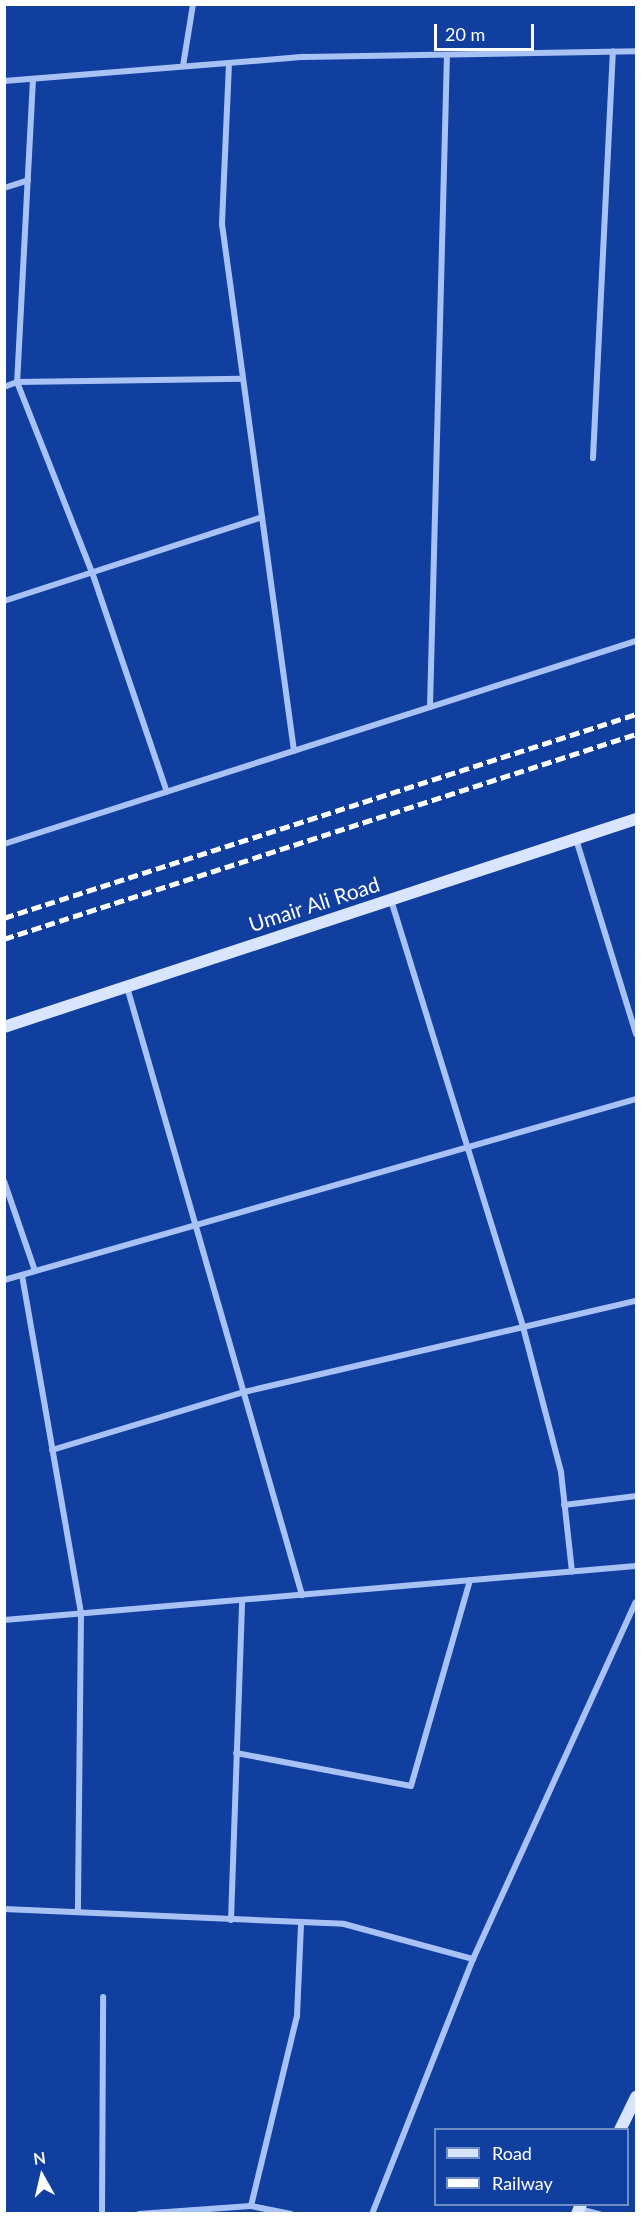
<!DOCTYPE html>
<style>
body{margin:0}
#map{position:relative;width:641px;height:2218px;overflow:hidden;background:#113f9f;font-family:Lato,sans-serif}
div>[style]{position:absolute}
.street>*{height:6px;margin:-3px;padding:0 3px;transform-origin:3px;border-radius:3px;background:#a8c2f5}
.secondary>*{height:12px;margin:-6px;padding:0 6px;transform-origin:6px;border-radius:6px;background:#d9e5fe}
.rail>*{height:4.5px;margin-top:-2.25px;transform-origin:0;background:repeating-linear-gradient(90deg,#fff 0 10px,transparent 0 14.5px)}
span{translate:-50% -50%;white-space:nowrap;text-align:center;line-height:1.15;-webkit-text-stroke:6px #113f9f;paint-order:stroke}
.street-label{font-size:21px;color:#fff}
.frame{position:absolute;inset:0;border:6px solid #fff;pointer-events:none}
.legend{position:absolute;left:434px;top:2128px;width:195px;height:78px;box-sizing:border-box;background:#113f9f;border:2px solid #708cc5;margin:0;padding:8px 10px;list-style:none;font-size:18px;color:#fff}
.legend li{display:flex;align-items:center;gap:12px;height:30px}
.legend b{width:30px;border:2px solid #708cc5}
.north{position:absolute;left:12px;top:2146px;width:60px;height:60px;-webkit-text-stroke:4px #113f9f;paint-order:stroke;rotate:352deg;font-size:16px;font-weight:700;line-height:24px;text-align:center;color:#fff}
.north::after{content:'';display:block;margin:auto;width:21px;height:27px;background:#fff;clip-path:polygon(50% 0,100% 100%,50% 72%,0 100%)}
.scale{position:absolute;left:434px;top:24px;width:100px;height:27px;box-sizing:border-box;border:3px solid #fff;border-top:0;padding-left:8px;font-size:18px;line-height:21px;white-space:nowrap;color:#fff;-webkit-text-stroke:4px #113f9f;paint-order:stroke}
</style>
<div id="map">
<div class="street">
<i style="left:229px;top:63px;width:161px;rotate:92.5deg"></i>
<i style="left:222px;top:224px;width:532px;rotate:82.22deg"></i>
<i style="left:183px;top:66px;width:63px;rotate:-80.8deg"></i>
<i style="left:33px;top:79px;width:303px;rotate:93deg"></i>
<i style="left:17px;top:382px;width:204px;rotate:68.5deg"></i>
<i style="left:92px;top:572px;width:232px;rotate:71.2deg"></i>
<i style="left:4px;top:81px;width:301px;rotate:-4.6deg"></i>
<i style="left:304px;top:57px;width:332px;rotate:-1deg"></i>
<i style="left:4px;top:188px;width:25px;rotate:-18deg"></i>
<i style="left:4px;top:387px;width:14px;rotate:-21deg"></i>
<i style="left:17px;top:382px;width:226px;rotate:-0.8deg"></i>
<i style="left:593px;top:458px;width:407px;rotate:-87.2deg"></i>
<i style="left:4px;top:601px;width:271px;rotate:-18deg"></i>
<i style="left:430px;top:707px;width:652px;rotate:-88.51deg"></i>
<i style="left:576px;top:839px;width:204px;rotate:72.9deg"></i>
<i style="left:4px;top:844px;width:664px;rotate:-17.81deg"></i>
<i style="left:391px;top:900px;width:447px;rotate:72.8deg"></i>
<i style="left:523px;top:1327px;width:150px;rotate:75.3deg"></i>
<i style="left:561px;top:1472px;width:100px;rotate:83.7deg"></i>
<i style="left:127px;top:987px;width:633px;rotate:73.94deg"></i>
<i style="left:4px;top:1181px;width:95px;rotate:71deg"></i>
<i style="left:22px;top:1275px;width:344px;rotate:80.1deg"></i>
<i style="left:81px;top:1614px;width:298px;rotate:90.6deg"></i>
<i style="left:4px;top:1280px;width:657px;rotate:-15.98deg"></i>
<i style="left:52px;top:1450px;width:201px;rotate:-16.8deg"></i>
<i style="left:244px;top:1392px;width:402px;rotate:-13.1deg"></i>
<i style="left:564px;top:1505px;width:73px;rotate:-7.1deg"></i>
<i style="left:4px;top:1620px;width:634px;rotate:-4.88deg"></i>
<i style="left:236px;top:1753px;width:178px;rotate:10.7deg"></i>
<i style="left:411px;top:1786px;width:214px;rotate:-74deg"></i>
<i style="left:4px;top:1909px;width:340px;rotate:2.5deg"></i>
<i style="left:344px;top:1924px;width:134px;rotate:15.2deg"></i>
<i style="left:231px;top:1920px;width:320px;rotate:-88deg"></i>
<i style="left:251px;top:2206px;width:195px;rotate:-76.4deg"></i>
<i style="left:297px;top:2016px;width:93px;rotate:-87.5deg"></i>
<i style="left:579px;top:2209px;width:21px;rotate:14deg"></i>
<i style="left:102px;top:2214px;width:217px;rotate:-89.7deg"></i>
<i style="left:139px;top:2214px;width:112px;rotate:-4.1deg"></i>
<i style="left:251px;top:2206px;width:41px;rotate:11.3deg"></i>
<i style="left:372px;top:2214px;width:274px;rotate:-68.4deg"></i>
<i style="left:473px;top:1959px;width:392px;rotate:-65.5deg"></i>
</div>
<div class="secondary">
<i style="left:4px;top:1027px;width:665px;rotate:-18.22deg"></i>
<i style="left:620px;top:2130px;width:37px;rotate:-64deg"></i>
<i style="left:577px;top:2214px;width:11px;rotate:-68deg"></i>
</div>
<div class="rail">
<i style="left:4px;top:918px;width:664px;rotate:-17.89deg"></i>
<i style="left:4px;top:939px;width:664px;rotate:-17.97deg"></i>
</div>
<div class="street-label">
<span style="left:314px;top:904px;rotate:-18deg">Umair Ali Road</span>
</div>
<div class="frame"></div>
<ul class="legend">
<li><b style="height:8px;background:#d9e5fe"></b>Road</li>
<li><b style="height:8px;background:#fff"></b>Railway</li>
</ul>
<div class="north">N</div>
<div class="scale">20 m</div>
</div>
